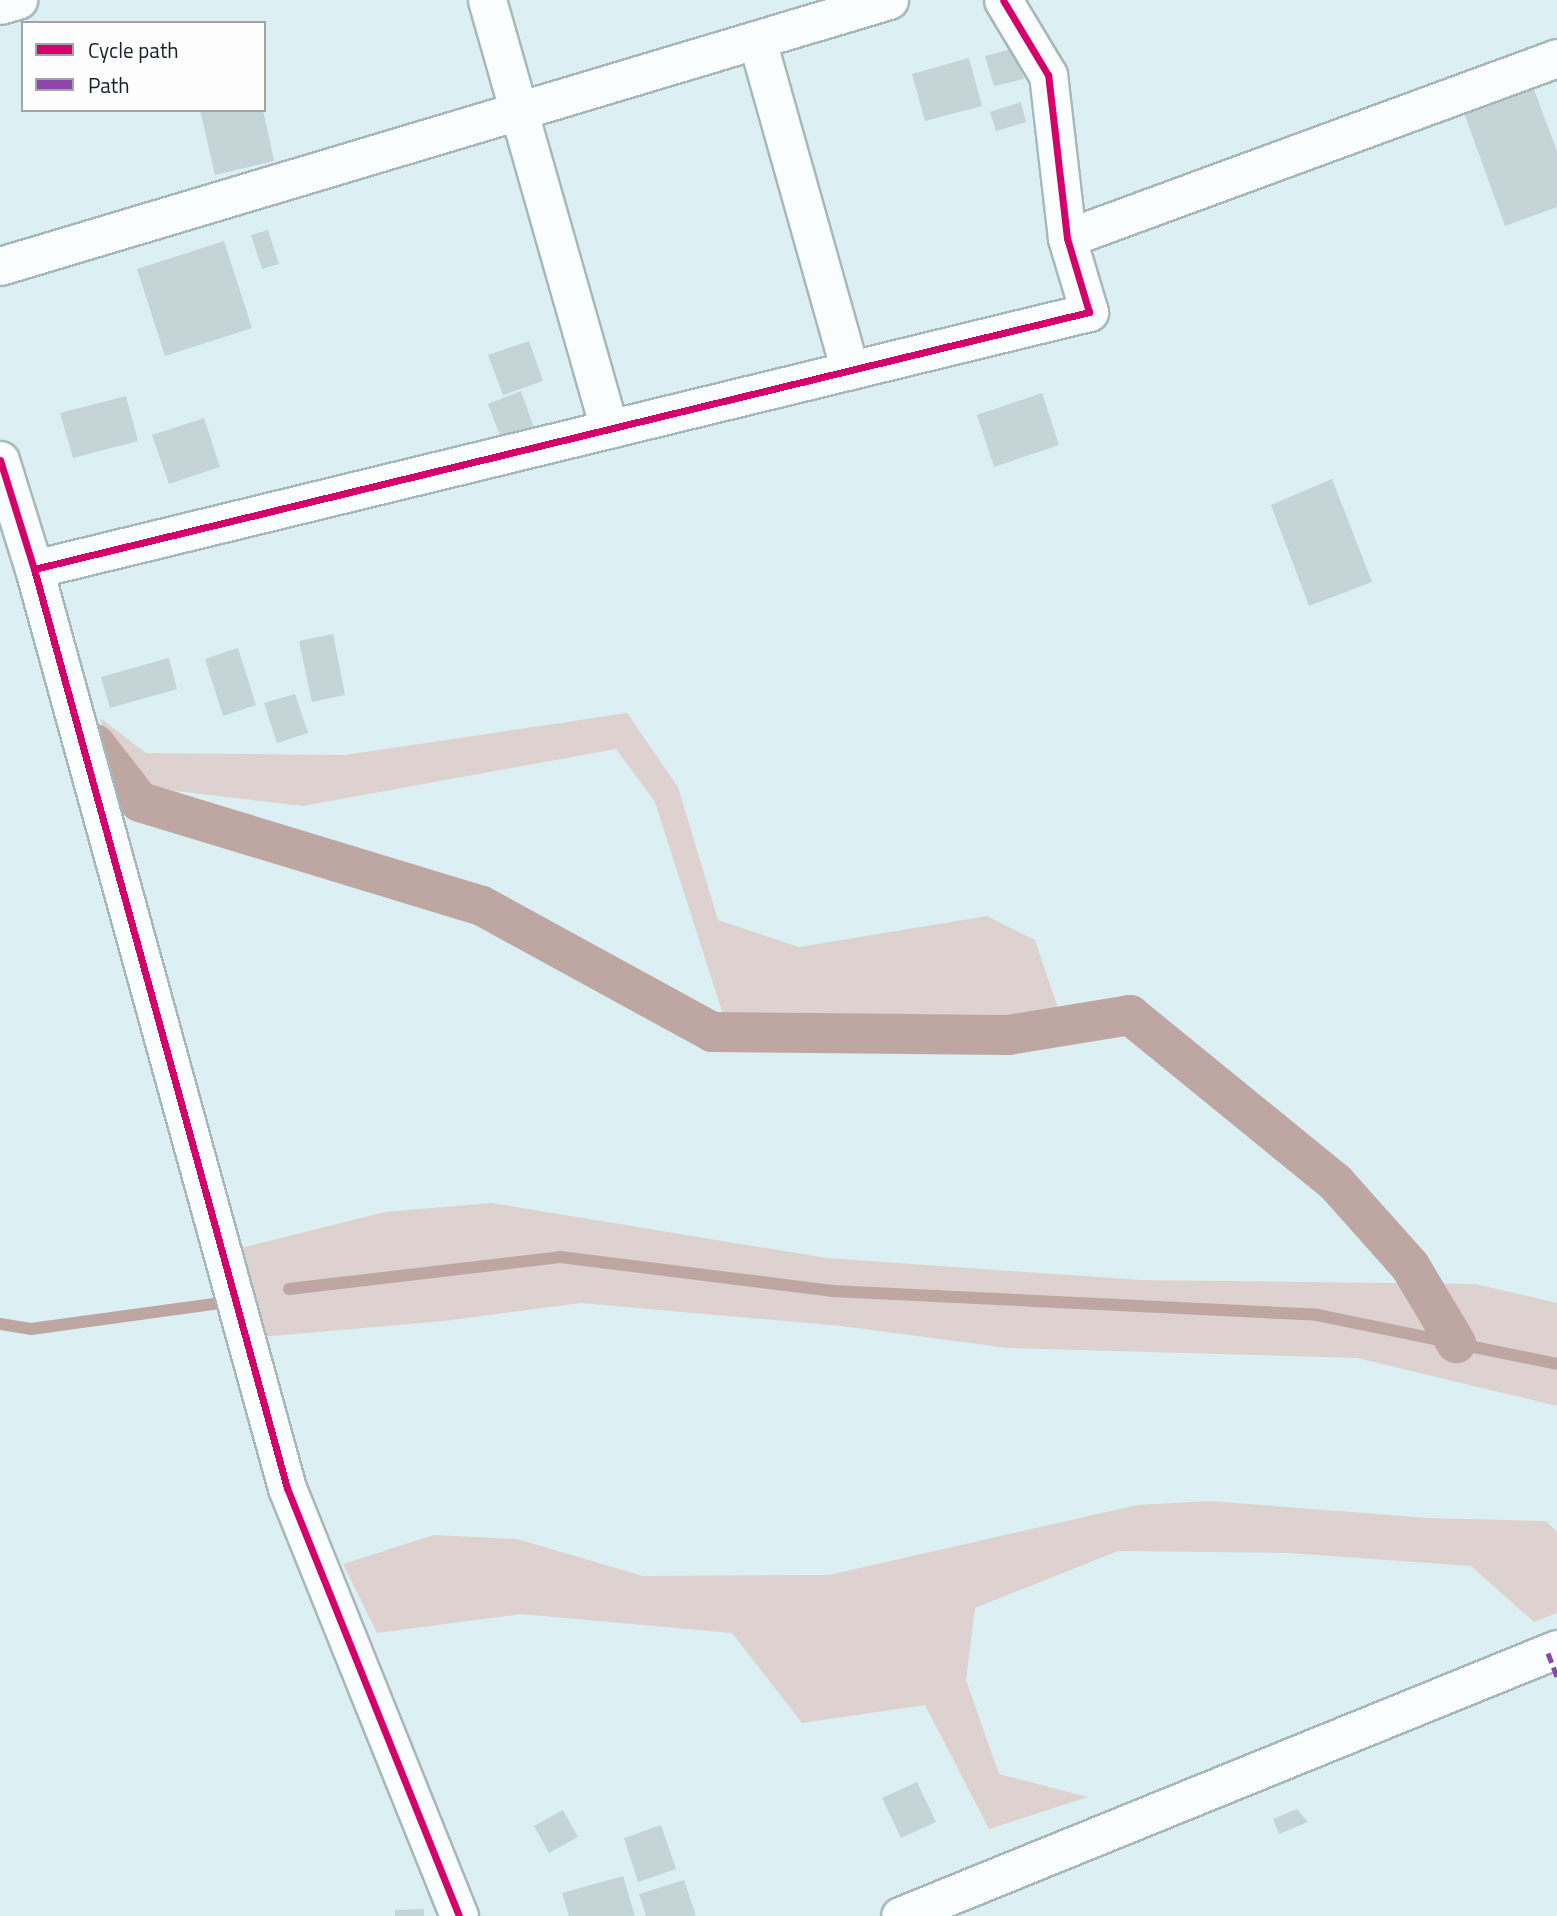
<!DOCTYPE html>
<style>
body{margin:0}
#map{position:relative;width:1557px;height:1916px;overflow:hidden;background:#dcf0f3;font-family:"Titillium Web",sans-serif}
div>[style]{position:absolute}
.green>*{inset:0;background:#ded2d0}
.stream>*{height:12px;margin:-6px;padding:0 6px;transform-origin:6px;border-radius:6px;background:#bea6a2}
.canal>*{height:40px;margin:-20px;padding:0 20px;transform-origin:20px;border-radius:20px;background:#bea6a2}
.building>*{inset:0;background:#c5d5d7}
.roads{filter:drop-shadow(2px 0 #a8b8ba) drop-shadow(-2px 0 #a8b8ba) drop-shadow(0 2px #a8b8ba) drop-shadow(0 -2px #a8b8ba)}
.minor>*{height:37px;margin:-18.5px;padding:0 18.5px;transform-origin:18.5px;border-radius:18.5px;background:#fafdfd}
.quiet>*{height:5px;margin-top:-2.5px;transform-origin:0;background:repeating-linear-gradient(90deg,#8e44ad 0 10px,transparent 0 15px)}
.cycleway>*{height:7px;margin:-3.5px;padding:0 3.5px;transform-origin:3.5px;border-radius:3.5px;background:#d6006c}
span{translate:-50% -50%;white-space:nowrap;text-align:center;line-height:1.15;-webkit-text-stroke:5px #fdfdfd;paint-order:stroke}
.legend{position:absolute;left:21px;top:21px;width:245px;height:91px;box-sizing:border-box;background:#fdfdfd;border:2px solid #a0a5a6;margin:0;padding:9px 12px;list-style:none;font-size:21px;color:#142224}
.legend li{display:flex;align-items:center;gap:14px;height:35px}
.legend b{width:35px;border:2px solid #a0a5a6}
</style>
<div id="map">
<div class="green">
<i style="clip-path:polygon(627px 713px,678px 787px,718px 920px,799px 947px,987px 916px,1035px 940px,1062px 1020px,1029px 1052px,735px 1052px,655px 802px,616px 749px,303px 806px,117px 784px,100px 718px,146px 753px,345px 755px)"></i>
<i style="clip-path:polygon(491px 1203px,827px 1258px,1141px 1280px,1475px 1284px,1557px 1303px,1557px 1406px,1357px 1358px,1008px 1348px,841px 1326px,581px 1303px,444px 1321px,260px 1337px,237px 1249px,385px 1212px)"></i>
<i style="clip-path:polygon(1210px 1501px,1429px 1518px,1546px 1521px,1557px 1532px,1557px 1613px,1534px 1622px,1471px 1566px,1289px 1553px,1118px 1551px,975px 1608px,966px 1680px,999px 1774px,1088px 1797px,989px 1829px,925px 1705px,802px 1723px,732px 1633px,521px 1614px,377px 1633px,343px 1564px,434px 1535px,517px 1539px,643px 1576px,829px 1575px,1137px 1505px)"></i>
</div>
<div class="stream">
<i style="left:289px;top:1289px;width:273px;rotate:-6.7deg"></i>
<i style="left:560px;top:1257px;width:274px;rotate:7.1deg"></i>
<i style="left:832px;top:1291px;width:486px;rotate:2.8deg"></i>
<i style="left:1317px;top:1315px;width:245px;rotate:11.5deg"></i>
<i style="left:0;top:1324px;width:31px;rotate:9deg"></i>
<i style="left:31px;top:1329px;width:185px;rotate:-7.8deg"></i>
</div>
<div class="canal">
<i style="left:95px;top:744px;width:73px;rotate:52.2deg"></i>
<i style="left:140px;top:802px;width:357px;rotate:16.9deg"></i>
<i style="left:482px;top:906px;width:262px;rotate:28.7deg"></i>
<i style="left:712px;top:1032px;width:296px;rotate:0.6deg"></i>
<i style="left:1008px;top:1035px;width:124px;rotate:-9.3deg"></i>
<i style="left:1130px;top:1015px;width:266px;rotate:39.2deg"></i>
<i style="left:1336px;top:1183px;width:111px;rotate:48.3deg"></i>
<i style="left:1410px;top:1266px;width:90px;rotate:59.1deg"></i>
</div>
<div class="building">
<i style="clip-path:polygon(1016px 48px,1024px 79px,994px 86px,985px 56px)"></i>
<i style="clip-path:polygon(969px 58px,982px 106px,925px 121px,912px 74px)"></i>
<i style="clip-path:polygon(1533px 87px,1557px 151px,1557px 207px,1505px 226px,1464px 113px)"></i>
<i style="clip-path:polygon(1021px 102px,1026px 122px,996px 131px,990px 112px)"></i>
<i style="clip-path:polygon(200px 110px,263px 110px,274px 161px,215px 175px)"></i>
<i style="clip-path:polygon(268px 230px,279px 264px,262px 269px,251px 235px)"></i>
<i style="clip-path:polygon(224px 241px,252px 328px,165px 356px,137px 269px)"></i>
<i style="clip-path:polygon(529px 341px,543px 381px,503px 395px,488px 355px)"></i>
<i style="clip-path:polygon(521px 391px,538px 439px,506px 451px,488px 404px)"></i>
<i style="clip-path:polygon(1042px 393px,1059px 445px,994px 467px,977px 415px)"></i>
<i style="clip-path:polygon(126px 396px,138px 441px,73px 458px,60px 413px)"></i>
<i style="clip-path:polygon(204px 418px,220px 467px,169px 484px,152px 435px)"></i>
<i style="clip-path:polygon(1332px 479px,1372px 582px,1309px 606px,1271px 505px)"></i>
<i style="clip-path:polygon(333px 634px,345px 695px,312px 702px,299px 641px)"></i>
<i style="clip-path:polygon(238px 648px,256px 705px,223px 716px,205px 659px)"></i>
<i style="clip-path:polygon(169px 658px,177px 689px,110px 708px,101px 677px)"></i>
<i style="clip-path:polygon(295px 694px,308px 733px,277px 743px,264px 703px)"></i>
<i style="clip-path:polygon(917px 1782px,936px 1822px,901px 1838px,882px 1798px)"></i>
<i style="clip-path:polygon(1297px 1809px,1308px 1822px,1279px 1834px,1273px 1819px)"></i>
<i style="clip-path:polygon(563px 1810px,578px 1837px,549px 1853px,534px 1826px)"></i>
<i style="clip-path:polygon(661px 1825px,676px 1869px,638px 1882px,624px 1838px)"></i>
<i style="clip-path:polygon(623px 1876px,635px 1916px,569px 1916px,562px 1893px)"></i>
<i style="clip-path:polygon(684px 1880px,696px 1916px,646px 1916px,639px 1894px)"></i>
<i style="clip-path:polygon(424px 1909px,424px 1916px,395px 1916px,395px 1910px)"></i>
</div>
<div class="roads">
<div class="minor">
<i style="left:487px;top:0;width:446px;rotate:74.1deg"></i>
<i style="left:0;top:5px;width:19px;rotate:-16deg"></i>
<i style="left:757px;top:40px;width:343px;rotate:74.3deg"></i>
<i style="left:1067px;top:238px;width:522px;rotate:-20.17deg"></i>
<i style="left:0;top:266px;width:928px;rotate:-16.66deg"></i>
<i style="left:0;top:460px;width:114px;rotate:72.7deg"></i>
<i style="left:34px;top:569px;width:953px;rotate:74.61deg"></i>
<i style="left:287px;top:1488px;width:461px;rotate:68.1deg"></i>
<i style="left:34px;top:569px;width:1086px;rotate:-13.69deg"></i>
<i style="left:1089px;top:312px;width:77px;rotate:-106.6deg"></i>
<i style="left:1067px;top:238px;width:164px;rotate:-96.6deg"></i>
<i style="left:1048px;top:75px;width:87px;rotate:-121deg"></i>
<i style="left:900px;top:1916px;width:709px;rotate:-22.12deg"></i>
</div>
</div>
<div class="quiet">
<i style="left:1548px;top:1653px;width:26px;rotate:69deg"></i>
</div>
<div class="cycleway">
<i style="left:0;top:460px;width:114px;rotate:72.7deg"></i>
<i style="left:34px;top:569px;width:953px;rotate:74.61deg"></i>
<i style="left:287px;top:1488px;width:461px;rotate:68.1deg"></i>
<i style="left:34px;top:569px;width:1086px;rotate:-13.69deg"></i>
<i style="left:1089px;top:312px;width:77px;rotate:-106.6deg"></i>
<i style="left:1067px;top:238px;width:164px;rotate:-96.6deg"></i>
<i style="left:1048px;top:75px;width:87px;rotate:-121deg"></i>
</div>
<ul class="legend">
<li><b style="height:9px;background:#d6006c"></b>Cycle path</li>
<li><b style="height:9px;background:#8e44ad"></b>Path</li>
</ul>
</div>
